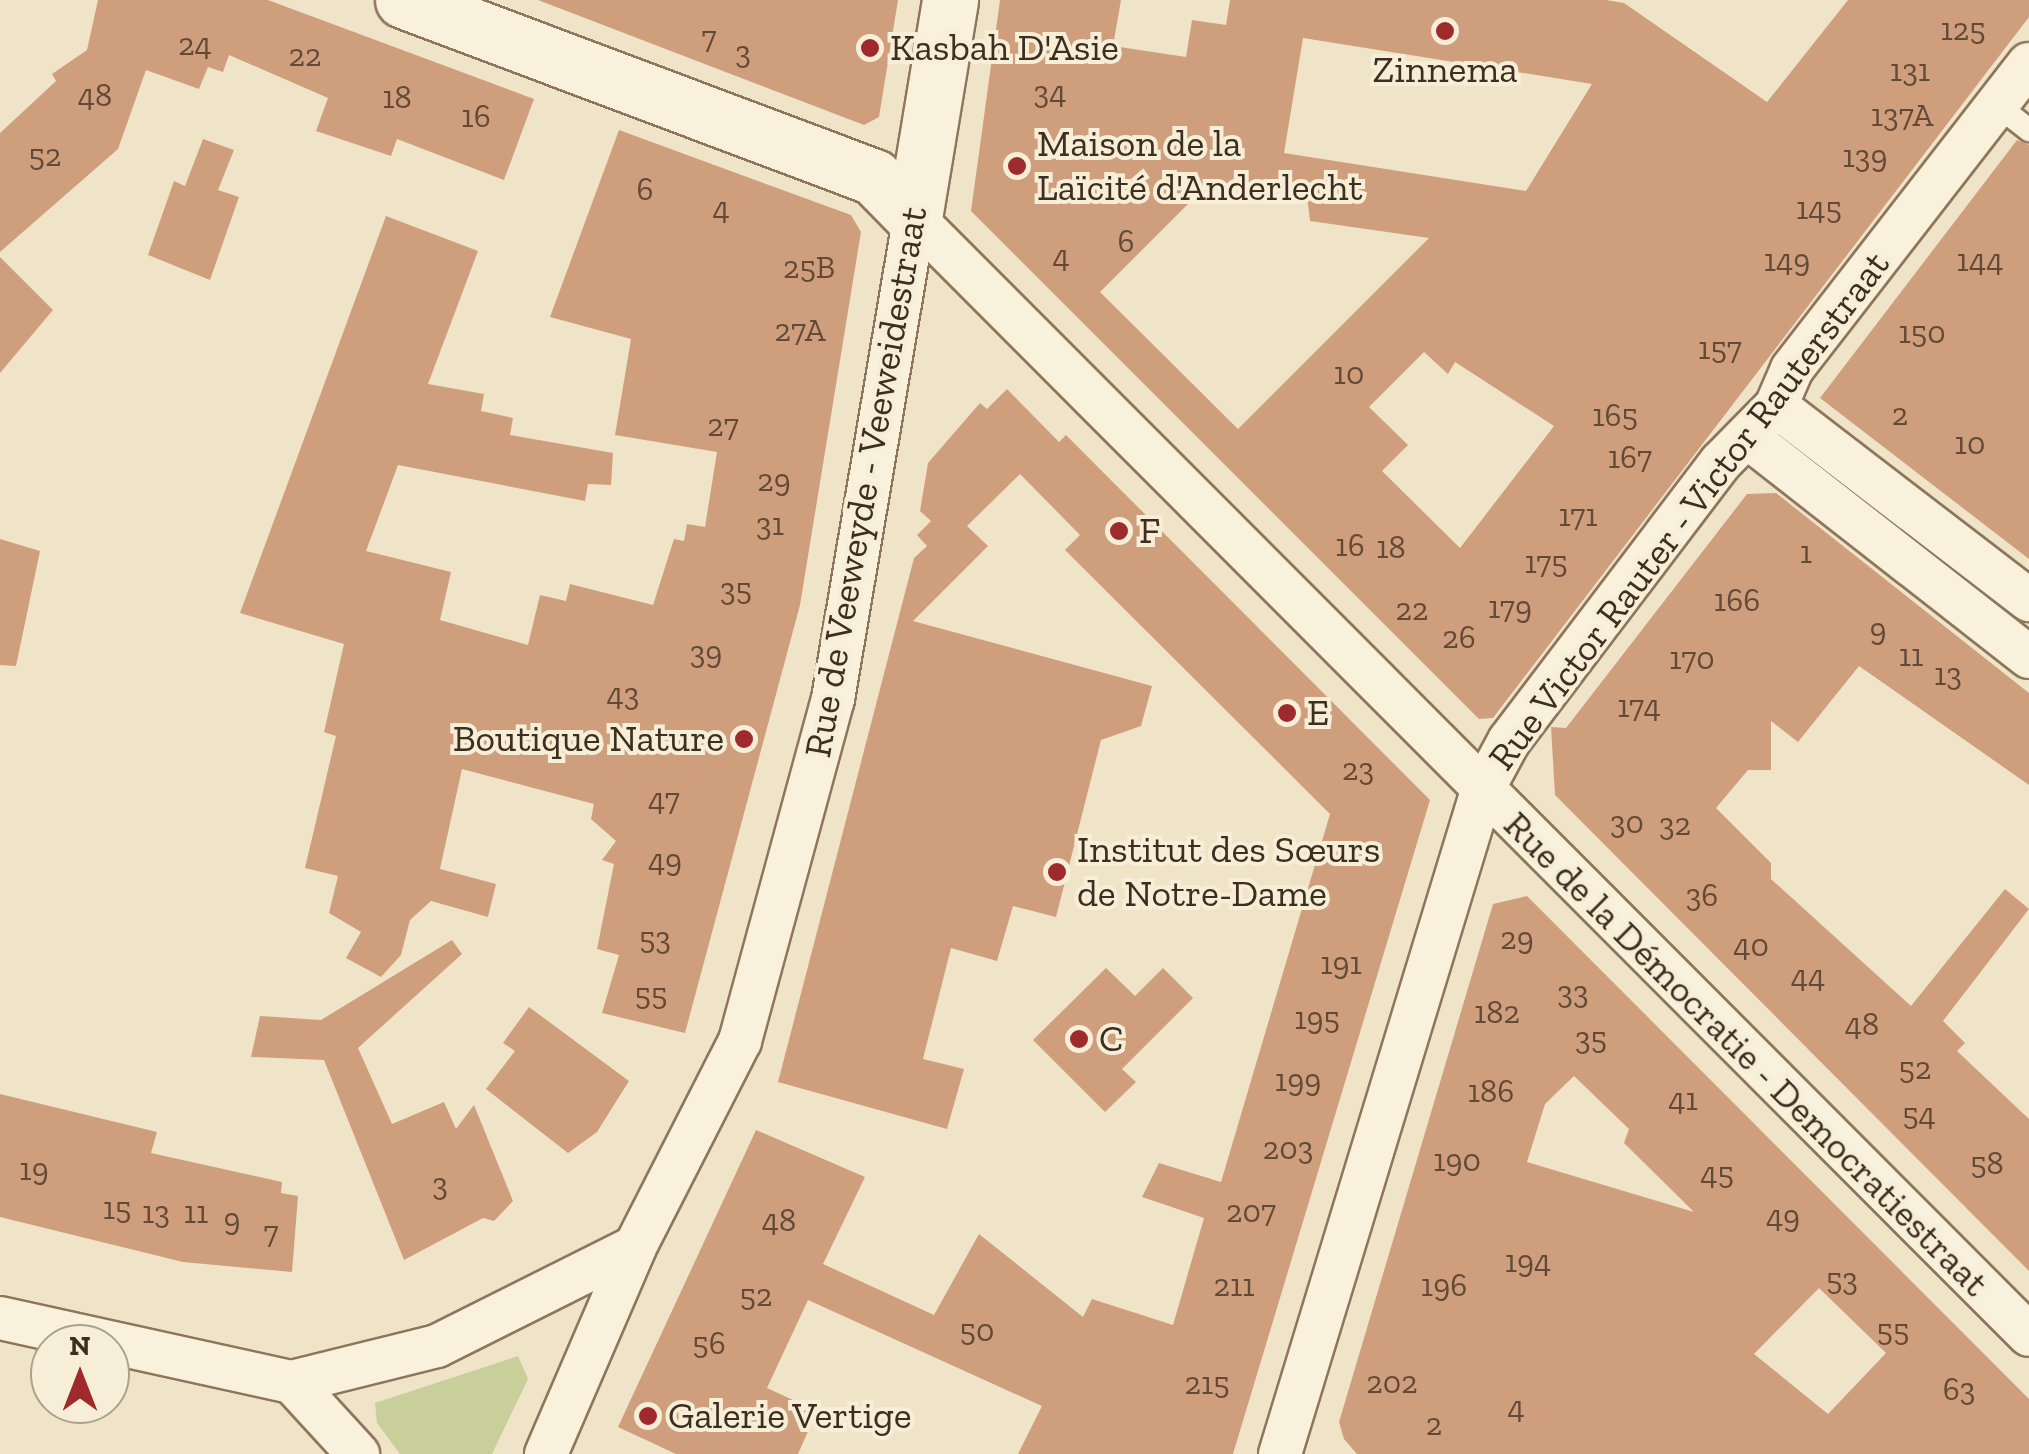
<!DOCTYPE html>
<meta charset="utf-8">
<style>
body{margin:0}
#map{position:relative;width:2029px;height:1454px;overflow:hidden;background:#f0e4c8;font-family:"Zilla Slab",serif}
div>[style]{position:absolute}
.green>*{inset:0;background:#c9cf9b}
.building>*{inset:0;background:#cf9f7d}
.roads{filter:drop-shadow(2px 0 #8d765c) drop-shadow(-2px 0 #8d765c) drop-shadow(0 2px #8d765c) drop-shadow(0 -2px #8d765c)}
.lane>*{height:22px;margin:-11px;padding:0 11px;transform-origin:11px;border-radius:11px;background:#faf1dc}
.street>*{height:42px;margin:-21px;padding:0 21px;transform-origin:21px;border-radius:21px;background:#faf1dc}
.secondary>*{height:55px;margin:-27.5px;padding:0 27.5px;transform-origin:27.5px;border-radius:27.5px;background:#faf1dc}
.dots>*{width:28px;height:28px;translate:-50% -50%;box-sizing:border-box;border:5px solid #f7eed8;border-radius:50%}
span{translate:-50% -50%;white-space:nowrap;text-align:center;line-height:1.15;-webkit-text-stroke:8px #f7eed8;paint-order:stroke}
.number-label{font-size:32px;color:#624a37}
.number-label span{-webkit-text-stroke-width:0}
.poi-label{font-size:38px;color:#3d2e20}
.left{translate:0 -50%;text-align:left}
.right{translate:-100% -50%;text-align:right}
.street-label{font-size:38px;color:#3d2e20}
.north{position:absolute;left:30px;top:1324px;width:100px;height:100px;box-sizing:border-box;background:#f7eed8;border:2px solid #ada18e;border-radius:50%;rotate:0deg;font-size:28px;font-weight:700;line-height:40px;text-align:center;color:#3d2e20}
.north::after{content:'';display:block;margin:auto;width:35px;height:45px;background:#9e2a2b;clip-path:polygon(50% 0,100% 100%,50% 72%,0 100%)}
</style>
<div id="map">
<div class="green">
<i style="clip-path:polygon(518px 1356px,528px 1379px,492px 1454px,400px 1454px,377px 1423px,375px 1403px)"></i>
</div>
<div class="building">
<i style="clip-path:polygon(98px 0,268px 0,534px 99px,504px 180px,397px 139px,391px 156px,316px 131px,328px 98px,229px 55px,223px 72px,208px 67px,199px 89px,146px 70px,118px 149px,0 252px,0 133px,56px 81px,52px 74px,87px 50px)"></i>
<i style="clip-path:polygon(538px 0,898px 0,879px 117px,864px 125px)"></i>
<i style="clip-path:polygon(evenodd,1000px 0,1121px 0,1113px 46px,1186px 57px,1192px 20px,1226px 25px,1230px 0,1606px 0,1624px 3px,1767px 102px,1848px 0,2029px 0,2029px 17px,1493px 718px,1479px 719px,971px 211px,1000px 0,1303px 38px,1517px 72px,1592px 84px,1526px 191px,1284px 153px,1303px 38px,1000px 0,1211px 181px,1307px 196px,1310px 221px,1429px 238px,1238px 429px,1100px 292px,1211px 181px,1000px 0,1424px 352px,1448px 374px,1455px 362px,1554px 426px,1460px 548px,1382px 471px,1408px 445px,1369px 407px,1424px 352px)"></i>
<i style="clip-path:polygon(619px 130px,851px 215px,861px 232px,800px 605px,685px 1033px,602px 1013px,619px 955px,597px 949px,614px 864px,602px 860px,616px 841px,591px 819px,594px 804px,462px 769px,440px 869px,496px 884px,488px 917px,431px 901px,410px 920px,401px 955px,381px 977px,346px 958px,361px 932px,329px 913px,338px 876px,305px 868px,336px 736px,324px 732px,344px 644px,240px 613px,386px 216px,478px 251px,428px 384px,484px 394px,481px 411px,513px 418px,510px 435px,613px 453px,611px 485px,588px 484px,585px 501px,398px 465px,366px 551px,451px 572px,440px 620px,528px 645px,540px 595px,566px 601px,570px 584px,653px 605px,674px 539px,684px 541px,687px 524px,705px 527px,717px 452px,615px 435px,631px 339px,550px 317px)"></i>
<i style="clip-path:polygon(203px 139px,234px 150px,218px 190px,239px 197px,210px 280px,148px 255px,174px 181px,185px 186px)"></i>
<i style="clip-path:polygon(2017px 140px,2029px 145px,2029px 559px,1820px 398px)"></i>
<i style="clip-path:polygon(0 257px,53px 310px,0 373px)"></i>
<i style="clip-path:polygon(1007px 389px,1059px 442px,1066px 435px,1430px 800px,1233px 1454px,1018px 1454px,1042px 1406px,808px 1300px,767px 1388px,817px 1411px,798px 1454px,676px 1454px,618px 1427px,756px 1130px,865px 1177px,823px 1264px,934px 1315px,979px 1234px,1083px 1317px,1092px 1299px,1173px 1325px,1204px 1218px,1142px 1197px,1159px 1163px,1221px 1182px,1330px 814px,1065px 550px,1080px 535px,1020px 474px,967px 526px,988px 546px,913px 621px,1152px 686px,1141px 726px,1101px 740px,1056px 917px,1013px 906px,997px 961px,951px 948px,923px 1059px,964px 1069px,947px 1129px,778px 1082px,914px 558px,927px 546px,917px 535px,931px 521px,920px 511px,928px 463px,980px 403px,987px 409px)"></i>
<i style="clip-path:polygon(1776px 493px,2029px 693px,2029px 785px,1859px 666px,1798px 742px,1771px 721px,1771px 770px,1748px 770px,1716px 808px,1771px 863px,1771px 879px,1911px 1006px,2005px 889px,2029px 909px,1943px 1021px,1965px 1043px,1957px 1051px,2029px 1119px,2029px 1271px,1555px 795px,1551px 727px,1566px 728px,1747px 494px)"></i>
<i style="clip-path:polygon(0 539px,40px 551px,16px 666px,0 665px)"></i>
<i style="clip-path:polygon(evenodd,1527px 896px,2029px 1399px,2029px 1454px,1357px 1454px,1344px 1439px,1339px 1422px,1493px 904px,1527px 896px,1574px 1076px,1629px 1129px,1624px 1143px,1694px 1212px,1527px 1162px,1545px 1104px,1574px 1076px,1527px 896px,1819px 1288px,1886px 1353px,1828px 1414px,1754px 1354px,1819px 1288px)"></i>
<i style="clip-path:polygon(452px 940px,462px 954px,358px 1048px,392px 1124px,444px 1102px,456px 1129px,474px 1105px,513px 1201px,494px 1221px,483px 1218px,404px 1260px,324px 1060px,251px 1057px,260px 1016px,321px 1020px)"></i>
<i style="clip-path:polygon(1106px 968px,1135px 996px,1163px 968px,1193px 998px,1122px 1069px,1136px 1082px,1105px 1112px,1033px 1040px)"></i>
<i style="clip-path:polygon(529px 1007px,629px 1081px,597px 1132px,568px 1153px,486px 1089px,515px 1051px,503px 1043px)"></i>
<i style="clip-path:polygon(0 1094px,157px 1132px,151px 1153px,282px 1182px,281px 1193px,298px 1196px,292px 1272px,183px 1262px,0 1217px)"></i>
</div>
<div class="roads">
<div class="lane">
<i style="left:1997px;top:105px;width:41px;rotate:38deg"></i>
</div>
<div class="street">
<i style="left:914px;top:218px;width:1578px;rotate:45.05deg"></i>
<i style="left:1776px;top:406px;width:319px;rotate:37.5deg"></i>
<i style="left:1750px;top:439px;width:354px;rotate:38deg"></i>
<i style="left:0;top:1318px;width:299px;rotate:12.4deg"></i>
<i style="left:292px;top:1382px;width:149px;rotate:-13.9deg"></i>
<i style="left:437px;top:1346px;width:221px;rotate:-26.6deg"></i>
<i style="left:292px;top:1382px;width:98px;rotate:47.5deg"></i>
<i style="left:546px;top:1454px;width:225px;rotate:-66.7deg"></i>
<i style="left:635px;top:1247px;width:231px;rotate:-63deg"></i>
<i style="left:740px;top:1041px;width:354px;rotate:-74.8deg"></i>
<i style="left:833px;top:699px;width:488px;rotate:-80.4deg"></i>
<i style="left:1280px;top:1454px;width:693px;rotate:-73.06deg"></i>
<i style="left:1482px;top:791px;width:57px;rotate:-61.6deg"></i>
<i style="left:1509px;top:741px;width:350px;rotate:-52.8deg"></i>
<i style="left:1721px;top:462px;width:78px;rotate:-45.5deg"></i>
<i style="left:1776px;top:406px;width:40px;rotate:-66.6deg"></i>
<i style="left:1792px;top:369px;width:386px;rotate:-52.2deg"></i>
</div>
<div class="secondary">
<i style="left:403px;top:0;width:503px;rotate:20.6deg"></i>
<i style="left:874px;top:177px;width:57px;rotate:45.7deg"></i>
<i style="left:914px;top:218px;width:221px;rotate:-80.6deg"></i>
</div>
</div>
<div class="dots">
<i style="left:1445px;top:31px;background:#9e2a2b"></i>
<i style="left:870px;top:48px;background:#9e2a2b"></i>
<i style="left:1017px;top:166px;background:#9e2a2b"></i>
<i style="left:1119px;top:531px;background:#9e2a2b"></i>
<i style="left:1287px;top:713px;background:#9e2a2b"></i>
<i style="left:744px;top:739px;background:#9e2a2b"></i>
<i style="left:1057px;top:872px;background:#9e2a2b"></i>
<i style="left:1079px;top:1039px;background:#9e2a2b"></i>
<i style="left:648px;top:1416px;background:#9e2a2b"></i>
</div>
<div class="number-label">
<span style="left:1963px;top:29px">125</span>
<span style="left:709px;top:37px">7</span>
<span style="left:195px;top:44px">24</span>
<span style="left:743px;top:52px">3</span>
<span style="left:305px;top:55px">22</span>
<span style="left:1910px;top:70px">131</span>
<span style="left:1050px;top:92px">34</span>
<span style="left:95px;top:95px">48</span>
<span style="left:397px;top:97px">18</span>
<span style="left:1902px;top:115px">137A</span>
<span style="left:476px;top:116px">16</span>
<span style="left:45px;top:155px">52</span>
<span style="left:1865px;top:156px">139</span>
<span style="left:645px;top:189px">6</span>
<span style="left:721px;top:208px">4</span>
<span style="left:1819px;top:208px">145</span>
<span style="left:1126px;top:241px">6</span>
<span style="left:1061px;top:256px">4</span>
<span style="left:1787px;top:260px">149</span>
<span style="left:1980px;top:260px">144</span>
<span style="left:809px;top:267px">25B</span>
<span style="left:800px;top:330px">27A</span>
<span style="left:1922px;top:332px">150</span>
<span style="left:1720px;top:348px">157</span>
<span style="left:1349px;top:373px">10</span>
<span style="left:1900px;top:414px">2</span>
<span style="left:1615px;top:415px">165</span>
<span style="left:723px;top:425px">27</span>
<span style="left:1970px;top:443px">10</span>
<span style="left:1630px;top:457px">167</span>
<span style="left:774px;top:480px">29</span>
<span style="left:1578px;top:515px">171</span>
<span style="left:770px;top:524px">31</span>
<span style="left:1350px;top:545px">16</span>
<span style="left:1391px;top:547px">18</span>
<span style="left:1806px;top:552px">1</span>
<span style="left:1546px;top:562px">175</span>
<span style="left:736px;top:589px">35</span>
<span style="left:1737px;top:600px">166</span>
<span style="left:1510px;top:607px">179</span>
<span style="left:1412px;top:609px">22</span>
<span style="left:1878px;top:629px">9</span>
<span style="left:1459px;top:637px">26</span>
<span style="left:706px;top:652px">39</span>
<span style="left:1911px;top:655px">11</span>
<span style="left:1692px;top:658px">170</span>
<span style="left:1948px;top:674px">13</span>
<span style="left:623px;top:694px">43</span>
<span style="left:1639px;top:706px">174</span>
<span style="left:1358px;top:769px">23</span>
<span style="left:664px;top:799px">47</span>
<span style="left:1627px;top:822px">30</span>
<span style="left:1675px;top:824px">32</span>
<span style="left:665px;top:860px">49</span>
<span style="left:1702px;top:895px">36</span>
<span style="left:655px;top:938px">53</span>
<span style="left:1517px;top:938px">29</span>
<span style="left:1751px;top:945px">40</span>
<span style="left:1341px;top:963px">191</span>
<span style="left:1808px;top:976px">44</span>
<span style="left:1573px;top:992px">33</span>
<span style="left:651px;top:994px">55</span>
<span style="left:1497px;top:1012px">182</span>
<span style="left:1317px;top:1018px">195</span>
<span style="left:1862px;top:1024px">48</span>
<span style="left:1591px;top:1038px">35</span>
<span style="left:1915px;top:1068px">52</span>
<span style="left:1298px;top:1080px">199</span>
<span style="left:1491px;top:1091px">186</span>
<span style="left:1683px;top:1099px">41</span>
<span style="left:1919px;top:1114px">54</span>
<span style="left:1288px;top:1148px">203</span>
<span style="left:1457px;top:1160px">190</span>
<span style="left:1987px;top:1163px">58</span>
<span style="left:34px;top:1169px">19</span>
<span style="left:1717px;top:1173px">45</span>
<span style="left:440px;top:1184px">3</span>
<span style="left:117px;top:1208px">15</span>
<span style="left:1251px;top:1211px">207</span>
<span style="left:156px;top:1212px">13</span>
<span style="left:196px;top:1212px">11</span>
<span style="left:1783px;top:1216px">49</span>
<span style="left:232px;top:1219px">9</span>
<span style="left:779px;top:1220px">48</span>
<span style="left:271px;top:1232px">7</span>
<span style="left:1528px;top:1261px">194</span>
<span style="left:1842px;top:1279px">53</span>
<span style="left:1234px;top:1285px">211</span>
<span style="left:1444px;top:1285px">196</span>
<span style="left:756px;top:1295px">52</span>
<span style="left:977px;top:1330px">50</span>
<span style="left:1893px;top:1330px">55</span>
<span style="left:709px;top:1343px">56</span>
<span style="left:1392px;top:1382px">202</span>
<span style="left:1207px;top:1383px">215</span>
<span style="left:1959px;top:1389px">63</span>
<span style="left:1516px;top:1407px">4</span>
<span style="left:1434px;top:1424px">2</span>
</div>
<div class="poi-label">
<span class="left" style="left:890px;top:48px">Kasbah D'Asie</span>
<span style="left:1445px;top:70px">Zinnema</span>
<span class="left" style="left:1037px;top:166px">Maison de la<br>Laïcité d'Anderlecht</span>
<span class="left" style="left:1139px;top:531px">F</span>
<span class="left" style="left:1307px;top:713px">E</span>
<span class="right" style="left:724px;top:739px">Boutique Nature</span>
<span class="left" style="left:1077px;top:872px">Institut des Sœurs<br>de Notre-Dame</span>
<span class="left" style="left:1099px;top:1039px">C</span>
<span class="left" style="left:668px;top:1416px">Galerie Vertige</span>
</div>
<div class="street-label">
<span style="left:866px;top:482px;rotate:-80deg">Rue de Veeweyde - Veeweidestraat</span>
<span style="left:1689px;top:511px;rotate:-53deg">Rue Victor Rauter - Victor Rauterstraat</span>
<span style="left:1746px;top:1054px;rotate:45deg">Rue de la Démocratie - Democratiestraat</span>
</div>
<div class="north">N</div>
</div>
